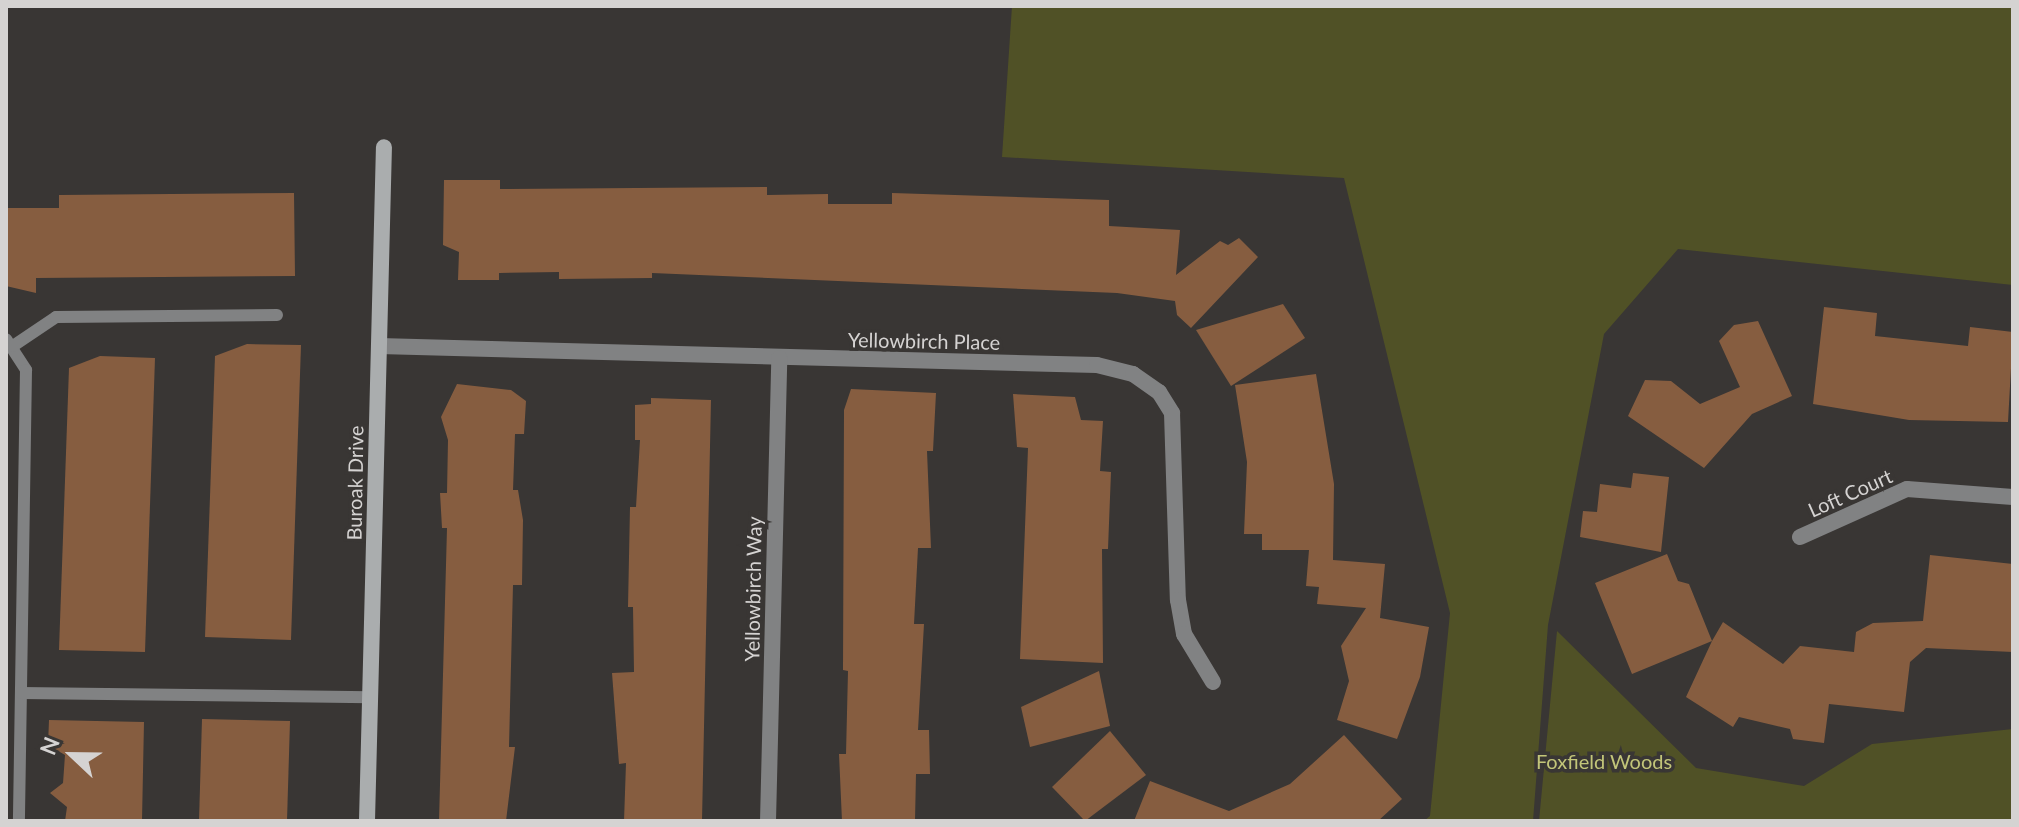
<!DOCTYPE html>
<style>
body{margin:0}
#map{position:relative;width:2019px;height:827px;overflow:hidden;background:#393634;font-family:Lato,sans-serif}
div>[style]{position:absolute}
.green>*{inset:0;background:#505126}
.building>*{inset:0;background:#865d40}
.lane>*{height:12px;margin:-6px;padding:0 6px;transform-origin:6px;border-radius:6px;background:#818283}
.street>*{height:16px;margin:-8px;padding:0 8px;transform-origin:8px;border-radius:8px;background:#818283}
.secondary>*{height:16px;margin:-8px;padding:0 8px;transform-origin:8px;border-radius:8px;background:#aaadae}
span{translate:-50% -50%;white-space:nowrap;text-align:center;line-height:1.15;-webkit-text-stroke:7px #393634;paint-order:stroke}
.street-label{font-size:20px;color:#d5d3d2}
.park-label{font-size:20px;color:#c2c579}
.frame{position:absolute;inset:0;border:8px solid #d5d3d2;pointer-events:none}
.north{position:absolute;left:32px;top:715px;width:80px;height:80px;-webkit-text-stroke:6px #393634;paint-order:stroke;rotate:292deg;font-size:22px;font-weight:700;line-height:32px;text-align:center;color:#d5d3d2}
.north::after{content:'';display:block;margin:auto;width:28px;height:36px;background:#d5d3d2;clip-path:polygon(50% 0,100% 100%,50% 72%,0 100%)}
</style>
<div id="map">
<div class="green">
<i style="clip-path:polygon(1012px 6px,2013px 6px,2013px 285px,1678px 249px,1604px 334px,1548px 625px,1533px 821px,1424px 821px,1430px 816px,1450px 613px,1344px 178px,1002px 157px)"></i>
<i style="clip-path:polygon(1557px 631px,1696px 768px,1804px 786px,1872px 744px,2013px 729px,2013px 821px,1539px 821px)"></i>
</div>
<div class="building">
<i style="clip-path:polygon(444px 180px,500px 180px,500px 189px,767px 187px,767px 195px,828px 194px,828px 204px,892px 204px,892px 193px,1109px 200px,1109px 226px,1180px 230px,1176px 275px,1220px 241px,1228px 245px,1239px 238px,1258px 257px,1191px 328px,1177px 315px,1175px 301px,1117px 293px,652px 273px,652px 278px,559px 279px,559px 272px,499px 273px,499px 280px,458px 280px,459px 252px,443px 245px)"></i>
<i style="clip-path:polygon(294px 193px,295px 276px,36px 278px,36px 293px,6px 286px,6px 208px,59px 208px,59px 195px)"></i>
<i style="clip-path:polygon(1283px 304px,1305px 338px,1231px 386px,1196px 330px)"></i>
<i style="clip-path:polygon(1824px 307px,1877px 313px,1875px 336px,1968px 346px,1970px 327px,2013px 332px,2008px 422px,1909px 420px,1813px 404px)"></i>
<i style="clip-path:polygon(1758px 321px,1792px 396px,1752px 414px,1704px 468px,1628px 416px,1645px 380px,1671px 381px,1700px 404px,1740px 387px,1719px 341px,1734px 325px)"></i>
<i style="clip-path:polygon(247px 344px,301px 345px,291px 640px,205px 637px,215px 356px)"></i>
<i style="clip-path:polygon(100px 356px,155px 358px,145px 652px,59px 650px,69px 368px)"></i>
<i style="clip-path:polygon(1316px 374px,1334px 484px,1333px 560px,1385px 564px,1380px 618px,1429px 627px,1420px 677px,1397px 739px,1337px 720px,1349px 681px,1341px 646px,1366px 608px,1317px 604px,1319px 587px,1306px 586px,1309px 550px,1262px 550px,1262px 534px,1244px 534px,1247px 462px,1235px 385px)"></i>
<i style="clip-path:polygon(457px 384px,511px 390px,526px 401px,524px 434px,515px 434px,513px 490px,518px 490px,523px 520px,522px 585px,513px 585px,509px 747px,515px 747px,506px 821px,439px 821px,447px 528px,442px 528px,440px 493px,447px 493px,448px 440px,441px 417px)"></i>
<i style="clip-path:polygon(851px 389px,936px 393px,933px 451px,927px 451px,931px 548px,918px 548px,914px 624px,924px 624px,918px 730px,929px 730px,930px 774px,916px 774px,915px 821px,842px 821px,839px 754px,846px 754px,848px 671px,843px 670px,844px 410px)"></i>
<i style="clip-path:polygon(1013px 394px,1075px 397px,1081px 420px,1103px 421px,1100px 471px,1111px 472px,1108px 549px,1102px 549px,1103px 663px,1020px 659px,1028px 448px,1017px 447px)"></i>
<i style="clip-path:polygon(651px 398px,711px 400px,702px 821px,624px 821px,626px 763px,619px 764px,612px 673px,634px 672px,633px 607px,628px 607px,630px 507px,636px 507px,640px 440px,635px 440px,635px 405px,651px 404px)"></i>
<i style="clip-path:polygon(1633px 473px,1669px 477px,1661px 552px,1580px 537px,1583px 511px,1597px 512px,1600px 484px,1631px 488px)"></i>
<i style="clip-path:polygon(1667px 554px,1678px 581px,1689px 584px,1712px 641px,1723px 622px,1783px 664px,1800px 646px,1854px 652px,1856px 632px,1873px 623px,1923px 621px,1930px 555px,2013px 564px,2013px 652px,1926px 648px,1910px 662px,1904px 712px,1829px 704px,1824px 743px,1793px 739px,1790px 729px,1739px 717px,1733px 727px,1686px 697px,1712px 641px,1632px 674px,1595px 583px)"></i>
<i style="clip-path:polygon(1099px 671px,1110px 726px,1030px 747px,1021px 707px)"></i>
<i style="clip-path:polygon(202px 719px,290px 721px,287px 821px,199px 821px)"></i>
<i style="clip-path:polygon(49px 720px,144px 722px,142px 821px,65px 821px,67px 807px,50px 793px,63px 783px,65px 755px,48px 745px)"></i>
<i style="clip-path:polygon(1110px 731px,1146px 775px,1085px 821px,1052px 787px)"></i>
<i style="clip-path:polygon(1344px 735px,1402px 799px,1378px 821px,1134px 821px,1150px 781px,1229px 811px,1290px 784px)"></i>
</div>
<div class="lane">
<i style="left:6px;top:339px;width:37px;rotate:57deg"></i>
<i style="left:26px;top:370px;width:451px;rotate:90.9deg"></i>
<i style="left:13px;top:346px;width:52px;rotate:-34deg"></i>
<i style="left:56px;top:317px;width:221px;rotate:-0.5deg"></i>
<i style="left:21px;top:693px;width:349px;rotate:0.7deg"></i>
</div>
<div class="street">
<i style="left:379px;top:346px;width:718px;rotate:1.52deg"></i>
<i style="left:1097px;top:365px;width:37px;rotate:14deg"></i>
<i style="left:1133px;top:374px;width:32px;rotate:35deg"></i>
<i style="left:1159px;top:392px;width:25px;rotate:58deg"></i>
<i style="left:1172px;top:413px;width:187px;rotate:88.2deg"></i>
<i style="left:1178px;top:600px;width:35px;rotate:80deg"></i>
<i style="left:1184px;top:634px;width:56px;rotate:58.9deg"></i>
<i style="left:1800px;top:537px;width:117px;rotate:-24.2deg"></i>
<i style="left:1907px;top:489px;width:106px;rotate:4.3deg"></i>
<i style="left:768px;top:821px;width:463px;rotate:-88.6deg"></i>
</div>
<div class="secondary">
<i style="left:367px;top:821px;width:674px;rotate:-88.56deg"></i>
</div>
<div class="street-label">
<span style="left:924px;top:341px;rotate:1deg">Yellowbirch Place</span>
<span style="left:355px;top:483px;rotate:-89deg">Buroak Drive</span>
<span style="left:1850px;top:493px;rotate:-24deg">Loft Court</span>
<span style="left:753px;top:589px;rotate:-89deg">Yellowbirch Way</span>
</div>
<div class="park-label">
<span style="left:1604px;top:761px">Foxfield Woods</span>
</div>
<div class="frame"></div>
<div class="north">N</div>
</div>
